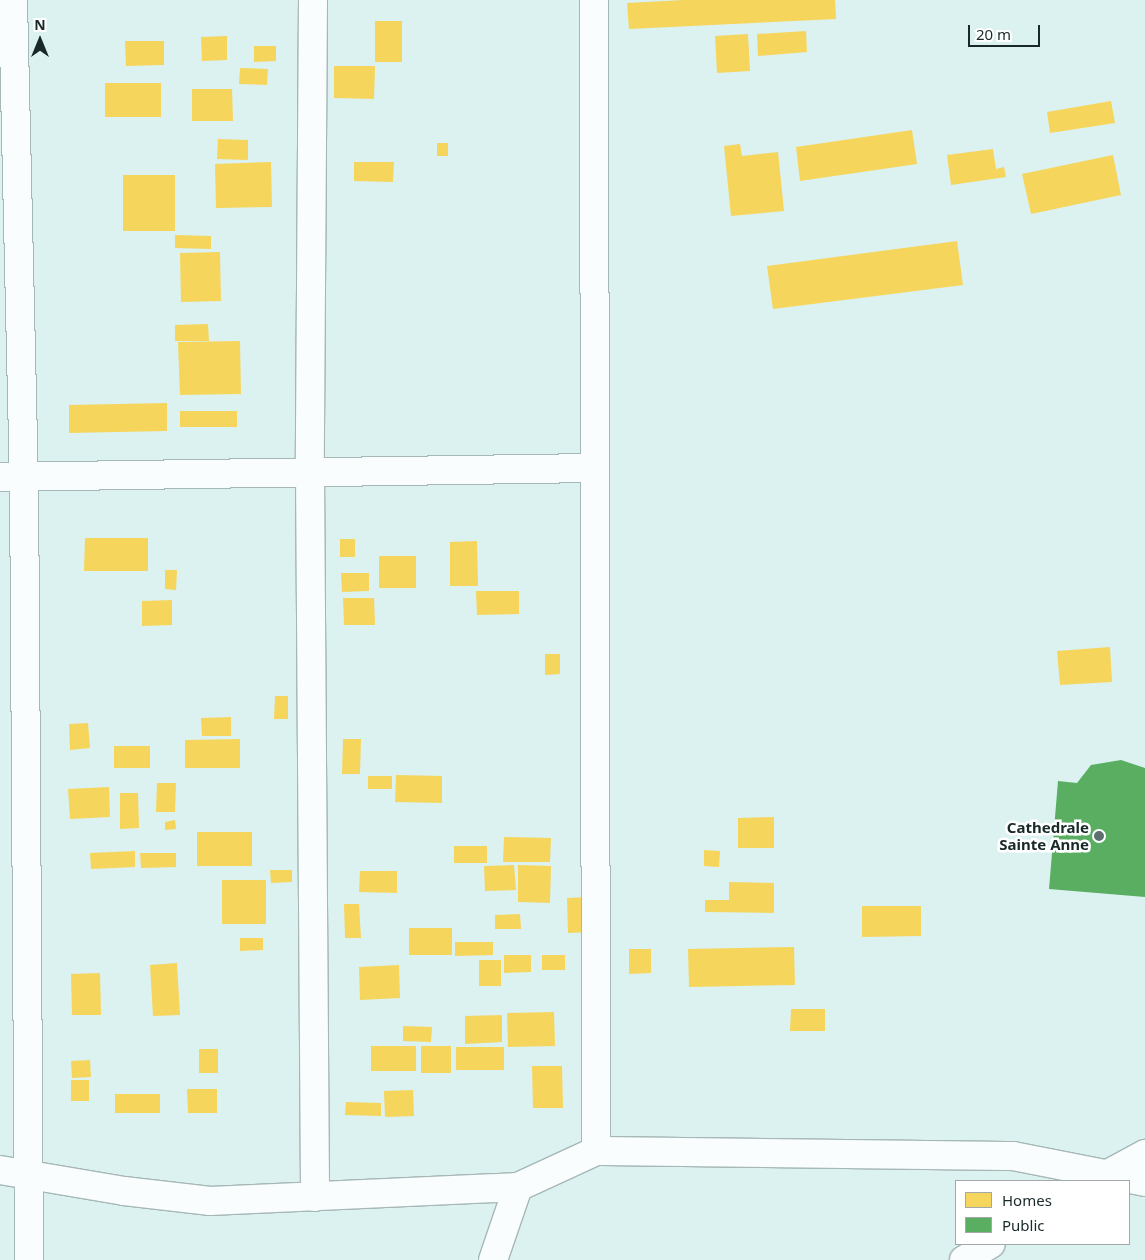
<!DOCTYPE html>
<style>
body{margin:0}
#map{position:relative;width:1145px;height:1260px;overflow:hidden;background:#dbf2f1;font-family:"Noto Sans",sans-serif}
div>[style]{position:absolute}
.homes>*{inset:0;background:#f6d55c}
.public>*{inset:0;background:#5aae61}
.roads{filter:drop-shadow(1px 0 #a5b7b6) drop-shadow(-1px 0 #a5b7b6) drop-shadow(0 1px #a5b7b6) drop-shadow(0 -1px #a5b7b6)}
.minor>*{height:28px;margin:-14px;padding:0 14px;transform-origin:14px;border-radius:14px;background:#fafdfd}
.major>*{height:28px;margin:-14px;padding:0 14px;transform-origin:14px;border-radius:14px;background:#fafdfd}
.dots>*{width:14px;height:14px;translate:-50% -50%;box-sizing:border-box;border:2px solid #fff;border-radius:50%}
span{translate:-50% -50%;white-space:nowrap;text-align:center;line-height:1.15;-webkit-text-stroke:5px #fff;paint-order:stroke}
.poi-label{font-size:15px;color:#192929;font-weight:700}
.right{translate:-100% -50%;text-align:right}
.legend{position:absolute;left:955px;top:1180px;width:175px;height:65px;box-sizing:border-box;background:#fff;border:1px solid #a3a9a9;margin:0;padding:6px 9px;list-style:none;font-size:15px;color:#192929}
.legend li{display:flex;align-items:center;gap:10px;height:25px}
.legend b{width:25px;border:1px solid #a3a9a9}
.north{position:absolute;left:15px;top:15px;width:50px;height:50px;-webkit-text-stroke:4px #fff;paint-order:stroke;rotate:0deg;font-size:14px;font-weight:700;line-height:20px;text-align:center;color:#192929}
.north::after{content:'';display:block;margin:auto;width:18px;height:22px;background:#192929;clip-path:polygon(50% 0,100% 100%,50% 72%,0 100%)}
.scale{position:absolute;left:968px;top:25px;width:72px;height:22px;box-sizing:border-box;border:2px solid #192929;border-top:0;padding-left:6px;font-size:15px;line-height:18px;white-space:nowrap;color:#192929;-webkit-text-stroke:4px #fff;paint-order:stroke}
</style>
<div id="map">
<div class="homes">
<i style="clip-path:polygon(684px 0,835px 0,836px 19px,629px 29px,627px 3px)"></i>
<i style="clip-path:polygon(375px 21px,402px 21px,402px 62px,375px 62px)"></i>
<i style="clip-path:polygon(806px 31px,807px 52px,758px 56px,757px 34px)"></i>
<i style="clip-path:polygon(748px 34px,750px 71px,717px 73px,715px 36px)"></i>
<i style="clip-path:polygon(227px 36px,227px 60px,202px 61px,201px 37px)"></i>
<i style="clip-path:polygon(125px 41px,164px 41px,164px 65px,126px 66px)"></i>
<i style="clip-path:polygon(254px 46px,276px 46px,276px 61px,254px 62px)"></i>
<i style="clip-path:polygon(334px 66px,375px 66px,374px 99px,334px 98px)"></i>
<i style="clip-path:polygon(240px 68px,268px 69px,267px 85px,239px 84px)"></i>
<i style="clip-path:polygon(105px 83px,161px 83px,161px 117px,105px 117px)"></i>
<i style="clip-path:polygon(192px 89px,232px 89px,233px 121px,192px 121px)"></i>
<i style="clip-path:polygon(1111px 101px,1115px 123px,1050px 133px,1047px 112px)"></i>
<i style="clip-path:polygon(912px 130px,917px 164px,800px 181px,796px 147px)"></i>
<i style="clip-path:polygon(218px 139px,248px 140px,248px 160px,217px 159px)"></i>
<i style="clip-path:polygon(437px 143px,448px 143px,448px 156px,437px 156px)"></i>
<i style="clip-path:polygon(740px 144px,742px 156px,778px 152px,784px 211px,731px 216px,724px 146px)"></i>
<i style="clip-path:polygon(993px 149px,996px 169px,1004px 167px,1006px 177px,951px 185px,947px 155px)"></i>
<i style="clip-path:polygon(1113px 155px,1121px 195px,1031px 214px,1022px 174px)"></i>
<i style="clip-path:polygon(271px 162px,272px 207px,216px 208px,215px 164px)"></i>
<i style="clip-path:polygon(354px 162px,394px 162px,393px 182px,354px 181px)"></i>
<i style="clip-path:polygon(123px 175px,175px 175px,175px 231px,123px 231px)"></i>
<i style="clip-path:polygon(175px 235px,211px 236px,211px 249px,175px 248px)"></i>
<i style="clip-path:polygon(957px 241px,963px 285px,773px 309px,767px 266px)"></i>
<i style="clip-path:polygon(220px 252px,221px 301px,181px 302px,180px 253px)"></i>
<i style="clip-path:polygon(208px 324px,209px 341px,175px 341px,175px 325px)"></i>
<i style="clip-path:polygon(240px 341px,241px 394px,180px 395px,178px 342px)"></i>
<i style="clip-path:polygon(167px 403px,167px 431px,69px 433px,69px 405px)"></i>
<i style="clip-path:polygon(180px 411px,237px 411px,237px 427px,180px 427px)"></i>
<i style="clip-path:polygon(85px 538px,148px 538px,148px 571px,84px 571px)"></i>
<i style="clip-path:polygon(340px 539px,355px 539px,355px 557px,340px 557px)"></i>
<i style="clip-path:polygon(477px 541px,478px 586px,450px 586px,450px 542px)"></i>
<i style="clip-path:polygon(379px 556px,416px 556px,416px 588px,379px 588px)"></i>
<i style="clip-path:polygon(165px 570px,177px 570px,176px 590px,165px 589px)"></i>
<i style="clip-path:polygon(341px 573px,369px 573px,369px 591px,342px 592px)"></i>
<i style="clip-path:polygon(476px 591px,519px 591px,519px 614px,477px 615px)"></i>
<i style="clip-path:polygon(343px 598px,374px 598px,375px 625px,344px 625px)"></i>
<i style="clip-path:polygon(172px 600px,172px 625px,142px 626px,142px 601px)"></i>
<i style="clip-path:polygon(1110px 647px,1112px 682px,1060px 685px,1057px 651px)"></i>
<i style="clip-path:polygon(545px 654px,560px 654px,560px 674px,545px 675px)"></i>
<i style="clip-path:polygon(275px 696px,288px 696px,288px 719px,274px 719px)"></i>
<i style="clip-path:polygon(231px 717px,231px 736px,202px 736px,201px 718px)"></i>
<i style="clip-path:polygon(88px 723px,90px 748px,70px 750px,69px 724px)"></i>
<i style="clip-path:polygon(240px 739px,240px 768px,185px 768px,185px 740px)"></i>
<i style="clip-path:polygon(343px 739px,361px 739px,360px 774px,342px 774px)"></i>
<i style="clip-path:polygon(114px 746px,150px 746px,150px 768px,114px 768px)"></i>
<i style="clip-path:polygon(396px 775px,442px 776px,442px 803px,395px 802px)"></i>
<i style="clip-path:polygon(368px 776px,392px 776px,392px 789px,368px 789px)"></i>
<i style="clip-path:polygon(157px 783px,176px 783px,175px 812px,156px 812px)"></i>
<i style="clip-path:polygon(109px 787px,110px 817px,70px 819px,68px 789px)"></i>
<i style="clip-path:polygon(120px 793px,138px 793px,139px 828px,120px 829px)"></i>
<i style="clip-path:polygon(774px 817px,774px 848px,738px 848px,738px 818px)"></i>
<i style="clip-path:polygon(175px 820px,176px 829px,165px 830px,165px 822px)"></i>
<i style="clip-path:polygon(197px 832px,252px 832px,252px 866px,197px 866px)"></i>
<i style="clip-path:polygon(504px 837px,551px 838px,550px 862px,503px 862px)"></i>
<i style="clip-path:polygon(454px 846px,487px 846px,487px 863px,454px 863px)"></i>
<i style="clip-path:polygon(704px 850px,720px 851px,719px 867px,704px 866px)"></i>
<i style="clip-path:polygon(135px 851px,135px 867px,91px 869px,90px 853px)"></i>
<i style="clip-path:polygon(140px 853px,176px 853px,176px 867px,141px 868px)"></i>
<i style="clip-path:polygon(514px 865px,516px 890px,485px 891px,484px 866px)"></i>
<i style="clip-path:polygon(518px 865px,551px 866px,550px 903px,518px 902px)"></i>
<i style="clip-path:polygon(270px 870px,292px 870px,292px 882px,271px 883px)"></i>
<i style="clip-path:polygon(360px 871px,397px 871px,397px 893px,359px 892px)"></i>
<i style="clip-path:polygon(222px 880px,266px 880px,266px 924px,222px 924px)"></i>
<i style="clip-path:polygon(729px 882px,774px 883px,774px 913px,705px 912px,705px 900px,729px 900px)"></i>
<i style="clip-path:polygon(589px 897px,590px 932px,568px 933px,567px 898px)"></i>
<i style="clip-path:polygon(344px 904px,359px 904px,361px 938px,345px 938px)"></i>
<i style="clip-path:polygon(862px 906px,921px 906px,921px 936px,862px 937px)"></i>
<i style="clip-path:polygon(520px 914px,521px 929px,495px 929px,495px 915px)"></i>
<i style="clip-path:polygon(409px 928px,452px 928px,452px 955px,409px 955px)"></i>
<i style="clip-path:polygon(240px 938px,263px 938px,263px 950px,240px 951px)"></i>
<i style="clip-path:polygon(455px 942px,493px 942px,493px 955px,455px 956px)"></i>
<i style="clip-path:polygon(794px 947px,795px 985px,689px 987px,688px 949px)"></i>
<i style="clip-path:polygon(629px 949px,651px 949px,651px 973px,629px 974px)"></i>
<i style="clip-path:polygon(504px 955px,531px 955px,531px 972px,504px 973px)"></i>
<i style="clip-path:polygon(542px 955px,565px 955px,565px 970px,542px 970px)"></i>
<i style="clip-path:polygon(479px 960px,501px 960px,501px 986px,479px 986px)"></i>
<i style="clip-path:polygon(177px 963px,180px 1015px,153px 1016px,150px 965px)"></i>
<i style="clip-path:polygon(399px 965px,400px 998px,360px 1000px,359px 967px)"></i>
<i style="clip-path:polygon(100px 973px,101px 1015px,72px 1015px,71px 974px)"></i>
<i style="clip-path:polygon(791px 1009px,825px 1009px,825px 1031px,790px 1031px)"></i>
<i style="clip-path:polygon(554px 1012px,555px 1046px,508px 1047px,507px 1013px)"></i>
<i style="clip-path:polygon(502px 1015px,502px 1042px,465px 1044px,465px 1016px)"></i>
<i style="clip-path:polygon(403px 1026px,432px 1027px,431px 1042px,403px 1041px)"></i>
<i style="clip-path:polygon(371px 1046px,416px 1046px,416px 1071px,371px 1071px)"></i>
<i style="clip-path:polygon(421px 1046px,451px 1046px,451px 1073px,421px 1073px)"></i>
<i style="clip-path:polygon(456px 1047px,504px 1047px,504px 1070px,456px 1070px)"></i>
<i style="clip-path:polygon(199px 1049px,218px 1049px,218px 1073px,199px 1073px)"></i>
<i style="clip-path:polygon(90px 1060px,91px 1077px,72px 1078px,71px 1061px)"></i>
<i style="clip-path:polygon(532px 1066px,562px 1066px,563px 1108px,533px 1108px)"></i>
<i style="clip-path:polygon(71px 1080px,89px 1080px,89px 1101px,71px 1101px)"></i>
<i style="clip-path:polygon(187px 1089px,217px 1089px,217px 1113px,188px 1113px)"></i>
<i style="clip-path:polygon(413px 1090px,414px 1116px,385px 1117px,384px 1091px)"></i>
<i style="clip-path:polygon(115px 1094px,160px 1094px,160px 1113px,115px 1113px)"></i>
<i style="clip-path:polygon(346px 1102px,381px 1103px,381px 1116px,345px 1115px)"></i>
</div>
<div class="public">
<i style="clip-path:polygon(1121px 760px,1145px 768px,1145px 897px,1049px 889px,1058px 781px,1077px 783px,1091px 765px)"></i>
</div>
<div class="roads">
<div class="minor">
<i style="left:13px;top:0;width:477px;rotate:88.7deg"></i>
<i style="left:24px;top:477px;width:783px;rotate:89.63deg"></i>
<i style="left:313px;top:0;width:472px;rotate:90.4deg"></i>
<i style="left:310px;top:472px;width:725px;rotate:89.6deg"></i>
<i style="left:594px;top:0;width:1151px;rotate:89.9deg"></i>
<i style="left:0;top:477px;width:595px;rotate:-0.87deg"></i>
<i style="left:0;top:1170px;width:126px;rotate:9.6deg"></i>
<i style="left:124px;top:1191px;width:87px;rotate:6.6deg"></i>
<i style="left:210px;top:1201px;width:308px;rotate:-2.6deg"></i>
<i style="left:518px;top:1187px;width:86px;rotate:-24.8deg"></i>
<i style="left:596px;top:1151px;width:417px;rotate:0.7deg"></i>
<i style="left:1013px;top:1156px;width:135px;rotate:11.1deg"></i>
<i style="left:493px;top:1260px;width:77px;rotate:-71.1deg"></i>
</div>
<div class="major">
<i style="left:1095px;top:1181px;width:57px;rotate:-28.4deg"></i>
<i style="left:964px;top:1260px;width:31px;rotate:-31deg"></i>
</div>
</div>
<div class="dots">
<i style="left:1099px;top:836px;background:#5d6f6f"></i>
</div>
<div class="poi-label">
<span class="right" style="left:1089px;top:836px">Cathedrale<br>Sainte Anne</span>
</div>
<ul class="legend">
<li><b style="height:14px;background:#f6d55c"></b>Homes</li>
<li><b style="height:14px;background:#5aae61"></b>Public</li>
</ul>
<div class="north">N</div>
<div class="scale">20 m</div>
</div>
